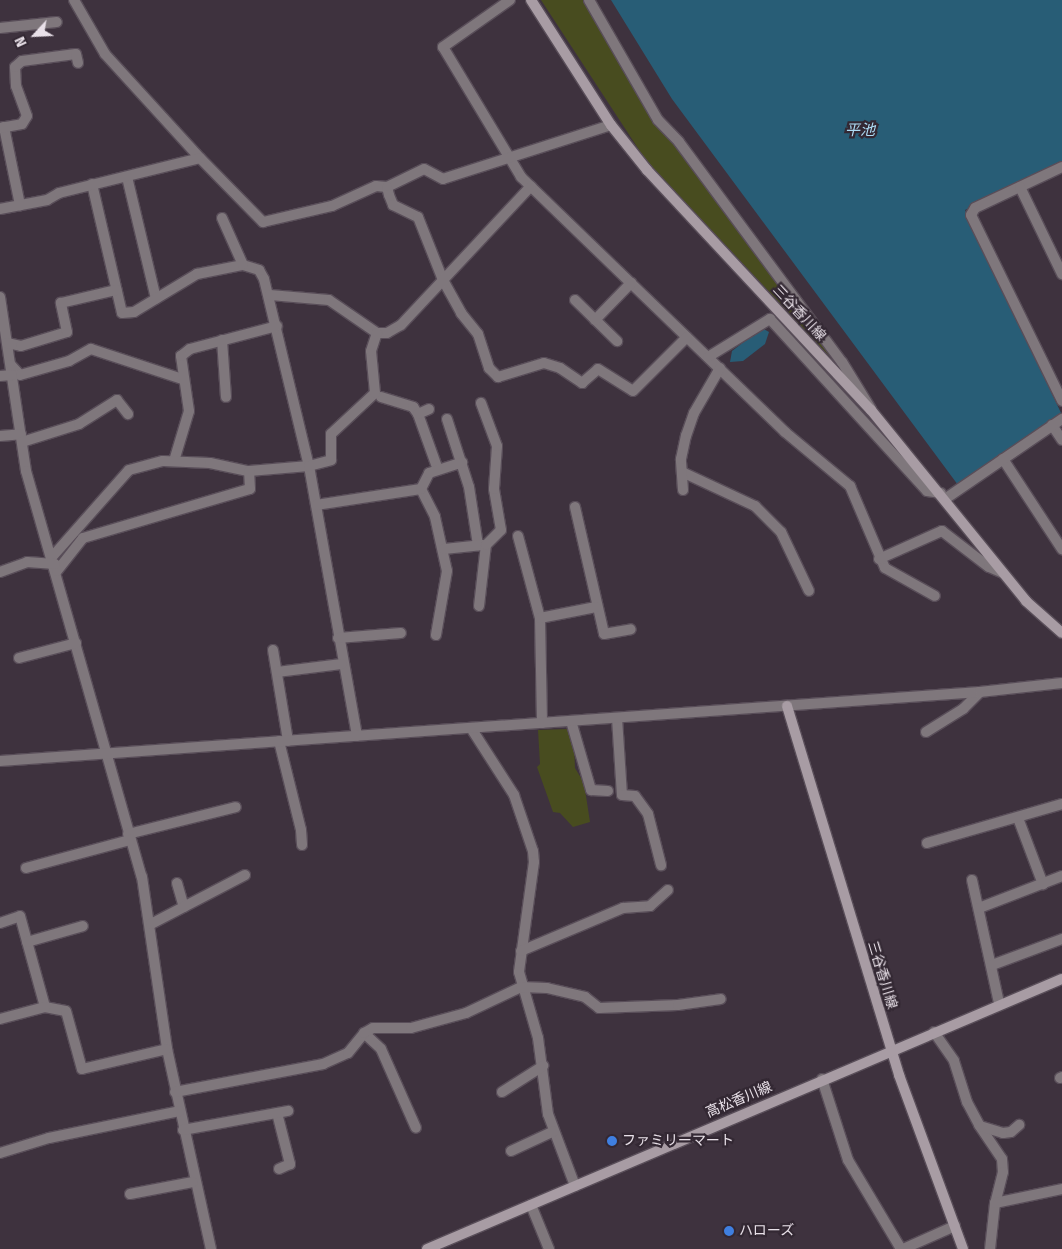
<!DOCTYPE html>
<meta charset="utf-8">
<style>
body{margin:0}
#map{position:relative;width:1062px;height:1249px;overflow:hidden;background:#3e323e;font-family:"Fira Sans","Noto Sans JP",sans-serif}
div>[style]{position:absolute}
.green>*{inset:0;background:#484c1f}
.water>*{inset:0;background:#285d76}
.roads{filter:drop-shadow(1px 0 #594e59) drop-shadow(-1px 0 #594e59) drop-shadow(0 1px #594e59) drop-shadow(0 -1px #594e59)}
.minor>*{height:10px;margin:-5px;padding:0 5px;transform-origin:5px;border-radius:5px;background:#7f777c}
.secondary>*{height:10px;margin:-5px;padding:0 5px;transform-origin:5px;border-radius:5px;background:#a89ca4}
.dots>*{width:14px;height:14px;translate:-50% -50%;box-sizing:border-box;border:2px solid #332833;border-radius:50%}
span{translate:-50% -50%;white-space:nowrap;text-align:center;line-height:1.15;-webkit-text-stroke:4.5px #332833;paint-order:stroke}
.street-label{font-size:14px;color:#e9e1e9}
.poi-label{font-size:14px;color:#e9e1e9}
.left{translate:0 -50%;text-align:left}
.water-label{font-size:15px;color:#aedcf5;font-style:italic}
.north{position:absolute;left:10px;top:10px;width:50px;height:50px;-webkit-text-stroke:4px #332833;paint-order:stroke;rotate:245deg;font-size:14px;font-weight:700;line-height:20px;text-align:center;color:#e9e1e9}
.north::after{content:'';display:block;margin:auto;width:18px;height:22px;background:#e9e1e9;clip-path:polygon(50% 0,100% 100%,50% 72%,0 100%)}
</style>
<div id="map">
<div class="green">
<i style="clip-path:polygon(541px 0,586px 0,677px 144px,834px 361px,645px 159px)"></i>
<i style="clip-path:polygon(568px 729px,574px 746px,575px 768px,584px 783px,590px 822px,573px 827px,560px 813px,553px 812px,537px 767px,540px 764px,538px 730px)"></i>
</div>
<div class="water">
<i style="clip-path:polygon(611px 0,1062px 0,1062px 164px,965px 210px,1062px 415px,958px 485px,672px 99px)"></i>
<i style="clip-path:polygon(762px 328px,769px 332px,765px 344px,743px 361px,730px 362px,732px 351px)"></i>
</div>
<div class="roads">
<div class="minor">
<i style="left:74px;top:0;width:62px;rotate:60.1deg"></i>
<i style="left:105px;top:54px;width:141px;rotate:47.6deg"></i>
<i style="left:200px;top:158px;width:90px;rotate:45.5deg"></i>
<i style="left:263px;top:222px;width:71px;rotate:-13.1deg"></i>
<i style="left:332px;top:206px;width:48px;rotate:-24.4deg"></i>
<i style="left:376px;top:186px;width:11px;rotate:5deg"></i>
<i style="left:510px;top:0;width:82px;rotate:145deg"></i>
<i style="left:443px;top:47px;width:152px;rotate:59deg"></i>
<i style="left:521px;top:177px;width:367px;rotate:44deg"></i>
<i style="left:785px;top:432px;width:85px;rotate:39.7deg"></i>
<i style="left:850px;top:486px;width:89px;rotate:66.9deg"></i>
<i style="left:885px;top:568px;width:57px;rotate:29.2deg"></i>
<i style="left:589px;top:0;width:138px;rotate:60.1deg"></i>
<i style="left:658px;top:120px;width:30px;rotate:46deg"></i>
<i style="left:679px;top:142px;width:274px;rotate:53.5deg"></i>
<i style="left:842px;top:362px;width:55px;rotate:58.3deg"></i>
<i style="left:0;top:28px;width:57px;rotate:-6deg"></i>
<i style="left:611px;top:125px;width:176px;rotate:162.2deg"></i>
<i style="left:443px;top:179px;width:21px;rotate:-152deg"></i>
<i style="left:424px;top:169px;width:41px;rotate:154.1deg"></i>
<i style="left:387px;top:187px;width:8px;rotate:76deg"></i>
<i style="left:389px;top:195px;width:11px;rotate:68deg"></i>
<i style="left:393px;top:205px;width:28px;rotate:26deg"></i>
<i style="left:418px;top:217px;width:68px;rotate:68.4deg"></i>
<i style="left:443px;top:280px;width:38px;rotate:61deg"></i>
<i style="left:461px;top:313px;width:27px;rotate:51deg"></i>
<i style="left:478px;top:334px;width:36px;rotate:72deg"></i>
<i style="left:489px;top:368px;width:13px;rotate:45deg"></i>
<i style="left:498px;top:377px;width:48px;rotate:-16.9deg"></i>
<i style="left:544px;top:363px;width:17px;rotate:17deg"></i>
<i style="left:560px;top:368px;width:27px;rotate:34deg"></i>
<i style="left:582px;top:383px;width:21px;rotate:-41deg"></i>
<i style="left:598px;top:369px;width:41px;rotate:32.2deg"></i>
<i style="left:633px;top:391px;width:76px;rotate:-45deg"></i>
<i style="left:4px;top:127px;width:80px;rotate:78.4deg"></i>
<i style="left:0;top:128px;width:22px;rotate:-10deg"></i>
<i style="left:22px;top:124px;width:9px;rotate:-58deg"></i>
<i style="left:27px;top:116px;width:32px;rotate:-110deg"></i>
<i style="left:16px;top:86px;width:19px;rotate:-93deg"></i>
<i style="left:15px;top:67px;width:9px;rotate:-41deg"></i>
<i style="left:22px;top:61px;width:54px;rotate:-7.4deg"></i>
<i style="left:76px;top:54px;width:9px;rotate:77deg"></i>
<i style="left:1062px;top:167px;width:96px;rotate:154.8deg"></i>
<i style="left:975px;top:208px;width:8px;rotate:120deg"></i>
<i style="left:971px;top:215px;width:207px;rotate:63.9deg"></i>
<i style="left:127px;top:177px;width:125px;rotate:76.6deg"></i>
<i style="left:92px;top:184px;width:132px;rotate:76.9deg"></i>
<i style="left:122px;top:313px;width:12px;rotate:-5deg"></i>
<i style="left:134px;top:312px;width:74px;rotate:-31.1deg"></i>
<i style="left:197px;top:274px;width:47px;rotate:-11.1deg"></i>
<i style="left:243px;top:265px;width:17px;rotate:17deg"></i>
<i style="left:259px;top:270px;width:10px;rotate:61deg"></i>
<i style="left:264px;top:279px;width:192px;rotate:76.5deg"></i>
<i style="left:309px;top:466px;width:274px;rotate:79.9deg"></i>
<i style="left:1020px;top:187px;width:97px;rotate:64.2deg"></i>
<i style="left:0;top:209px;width:48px;rotate:-10.8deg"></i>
<i style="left:47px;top:200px;width:14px;rotate:-30deg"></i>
<i style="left:59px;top:193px;width:145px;rotate:-13.9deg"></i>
<i style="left:222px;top:218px;width:51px;rotate:65.9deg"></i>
<i style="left:270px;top:295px;width:59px;rotate:4.8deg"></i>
<i style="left:329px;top:300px;width:58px;rotate:34.5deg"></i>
<i style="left:377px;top:333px;width:10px"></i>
<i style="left:387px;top:333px;width:16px;rotate:-30deg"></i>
<i style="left:401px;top:325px;width:190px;rotate:-46.9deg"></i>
<i style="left:0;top:297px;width:176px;rotate:81.5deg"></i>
<i style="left:26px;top:471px;width:422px;rotate:74.1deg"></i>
<i style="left:142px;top:877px;width:174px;rotate:81.7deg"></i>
<i style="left:167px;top:1049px;width:205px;rotate:77.6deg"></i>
<i style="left:575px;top:300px;width:59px;rotate:44.3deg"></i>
<i style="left:595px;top:320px;width:52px;rotate:-45.8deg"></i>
<i style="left:222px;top:340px;width:57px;rotate:86deg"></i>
<i style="left:7px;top:343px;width:14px;rotate:12deg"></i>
<i style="left:21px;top:346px;width:48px;rotate:-16.9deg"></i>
<i style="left:67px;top:332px;width:30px;rotate:-102deg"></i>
<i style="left:61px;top:303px;width:57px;rotate:-13.3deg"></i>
<i style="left:708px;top:357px;width:73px;rotate:-31.5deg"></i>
<i style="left:770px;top:319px;width:233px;rotate:47.6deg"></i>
<i style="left:927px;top:491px;width:14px;rotate:8deg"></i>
<i style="left:11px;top:365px;width:13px;rotate:48deg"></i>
<i style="left:20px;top:375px;width:51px;rotate:-15.9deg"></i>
<i style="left:69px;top:361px;width:25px;rotate:-29deg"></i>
<i style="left:91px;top:349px;width:96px;rotate:18.2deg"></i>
<i style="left:0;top:376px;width:12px;rotate:-5deg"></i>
<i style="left:381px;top:397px;width:34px;rotate:17deg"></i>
<i style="left:413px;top:407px;width:9px;rotate:54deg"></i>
<i style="left:418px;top:414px;width:59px;rotate:70.3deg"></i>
<i style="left:418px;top:414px;width:12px;rotate:-24deg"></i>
<i style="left:447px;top:419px;width:71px;rotate:72.1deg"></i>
<i style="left:469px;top:487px;width:59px;rotate:81.2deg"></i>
<i style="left:1052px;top:425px;width:18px;rotate:56deg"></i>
<i style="left:0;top:436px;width:21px;rotate:-5deg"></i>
<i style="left:22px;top:442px;width:60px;rotate:-17.5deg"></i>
<i style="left:79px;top:424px;width:45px;rotate:-32.3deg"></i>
<i style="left:117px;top:400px;width:18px;rotate:52deg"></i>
<i style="left:1003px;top:459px;width:108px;rotate:56.8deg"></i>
<i style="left:174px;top:461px;width:52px;rotate:-73.3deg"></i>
<i style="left:189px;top:411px;width:56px;rotate:-98.3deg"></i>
<i style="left:181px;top:356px;width:11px;rotate:-38deg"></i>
<i style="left:190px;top:349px;width:90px;rotate:-14.8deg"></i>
<i style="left:682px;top:472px;width:81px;rotate:25deg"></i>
<i style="left:755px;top:506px;width:37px;rotate:45deg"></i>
<i style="left:781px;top:532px;width:65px;rotate:64.6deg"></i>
<i style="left:421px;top:489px;width:31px;rotate:63deg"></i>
<i style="left:435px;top:517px;width:55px;rotate:77.5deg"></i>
<i style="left:447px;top:571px;width:65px;rotate:99.8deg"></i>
<i style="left:683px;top:490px;width:31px;rotate:-94deg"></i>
<i style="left:681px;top:459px;width:24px;rotate:-78deg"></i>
<i style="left:686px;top:436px;width:24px;rotate:-71deg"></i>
<i style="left:694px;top:413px;width:52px;rotate:-60deg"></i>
<i style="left:945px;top:499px;width:142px;rotate:-34.4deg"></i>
<i style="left:316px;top:505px;width:106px;rotate:-8.7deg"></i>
<i style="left:421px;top:489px;width:18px;rotate:-63deg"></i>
<i style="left:429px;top:473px;width:35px;rotate:-18deg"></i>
<i style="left:575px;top:507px;width:130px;rotate:77.1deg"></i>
<i style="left:604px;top:634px;width:27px;rotate:-10deg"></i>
<i style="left:518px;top:536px;width:85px;rotate:75deg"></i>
<i style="left:540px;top:618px;width:105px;rotate:88.9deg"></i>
<i style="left:444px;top:549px;width:39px;rotate:-6deg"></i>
<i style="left:52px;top:557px;width:116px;rotate:-48.5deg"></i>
<i style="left:129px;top:470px;width:35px;rotate:-15deg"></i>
<i style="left:163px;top:461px;width:47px;rotate:2.4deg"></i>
<i style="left:210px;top:463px;width:40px;rotate:12deg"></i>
<i style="left:249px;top:471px;width:60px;rotate:-4.8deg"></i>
<i style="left:309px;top:466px;width:23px;rotate:-15deg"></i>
<i style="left:331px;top:460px;width:26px;rotate:-90deg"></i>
<i style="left:331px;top:434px;width:60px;rotate:-43deg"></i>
<i style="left:375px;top:393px;width:42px;rotate:-95.4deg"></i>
<i style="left:371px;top:351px;width:19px;rotate:-72deg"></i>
<i style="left:879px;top:559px;width:69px;rotate:-24deg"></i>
<i style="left:942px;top:531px;width:59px;rotate:37.5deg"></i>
<i style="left:989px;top:567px;width:15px;rotate:23deg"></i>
<i style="left:57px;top:571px;width:42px;rotate:-51.8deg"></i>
<i style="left:83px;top:538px;width:174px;rotate:-16.4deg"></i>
<i style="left:250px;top:489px;width:18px;rotate:-93deg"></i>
<i style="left:0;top:572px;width:29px;rotate:-20deg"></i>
<i style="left:27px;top:562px;width:28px;rotate:4deg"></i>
<i style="left:479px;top:606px;width:61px;rotate:-83.5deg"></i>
<i style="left:486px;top:545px;width:21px;rotate:-45deg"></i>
<i style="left:501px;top:530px;width:42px;rotate:-99.7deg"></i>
<i style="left:494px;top:489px;width:43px;rotate:-86deg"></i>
<i style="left:497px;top:446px;width:46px;rotate:-110.4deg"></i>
<i style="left:540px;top:618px;width:57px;rotate:-11.1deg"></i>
<i style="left:338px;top:638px;width:63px;rotate:-4.5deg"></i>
<i style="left:273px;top:650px;width:92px;rotate:80.6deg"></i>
<i style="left:19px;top:658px;width:59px;rotate:-14.7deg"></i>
<i style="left:277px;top:672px;width:65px;rotate:-7deg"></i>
<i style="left:617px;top:718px;width:77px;rotate:86.3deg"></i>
<i style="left:622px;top:795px;width:13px;rotate:4deg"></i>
<i style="left:635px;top:796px;width:22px;rotate:54deg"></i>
<i style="left:648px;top:814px;width:53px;rotate:75.7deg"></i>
<i style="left:571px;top:721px;width:72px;rotate:73.8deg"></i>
<i style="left:591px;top:790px;width:17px;rotate:3deg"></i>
<i style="left:471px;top:728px;width:80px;rotate:57.3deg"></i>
<i style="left:514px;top:795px;width:59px;rotate:71.3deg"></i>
<i style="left:533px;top:851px;width:11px;rotate:85deg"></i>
<i style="left:534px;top:862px;width:111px;rotate:97.8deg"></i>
<i style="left:519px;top:972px;width:69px;rotate:73.9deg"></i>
<i style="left:538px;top:1038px;width:77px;rotate:82.5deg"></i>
<i style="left:548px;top:1114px;width:77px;rotate:69.4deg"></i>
<i style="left:926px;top:732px;width:44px;rotate:-31.9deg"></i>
<i style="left:963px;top:709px;width:24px;rotate:-45deg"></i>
<i style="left:279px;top:741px;width:92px;rotate:76.1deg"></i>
<i style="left:301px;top:830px;width:15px;rotate:86deg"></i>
<i style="left:0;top:761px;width:982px;rotate:-4.03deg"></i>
<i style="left:980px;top:692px;width:82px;rotate:-6.3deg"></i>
<i style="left:1018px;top:818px;width:71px;rotate:69.3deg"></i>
<i style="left:128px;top:834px;width:111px;rotate:-14deg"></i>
<i style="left:927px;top:843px;width:141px;rotate:-16.1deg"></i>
<i style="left:26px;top:868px;width:108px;rotate:-15.1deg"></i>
<i style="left:972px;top:880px;width:126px;rotate:77.6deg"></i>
<i style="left:177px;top:883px;width:25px;rotate:74deg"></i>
<i style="left:979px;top:908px;width:89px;rotate:-21.1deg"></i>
<i style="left:0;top:923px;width:21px;rotate:-19deg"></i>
<i style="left:20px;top:916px;width:94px;rotate:74.6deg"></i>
<i style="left:45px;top:1007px;width:21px;rotate:11deg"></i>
<i style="left:66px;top:1011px;width:60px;rotate:74.6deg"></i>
<i style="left:82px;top:1069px;width:87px;rotate:-13.2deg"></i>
<i style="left:151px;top:924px;width:106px;rotate:-27.5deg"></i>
<i style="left:27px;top:942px;width:58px;rotate:-15.9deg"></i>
<i style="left:521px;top:951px;width:111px;rotate:-22.9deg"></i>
<i style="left:623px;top:908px;width:27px;rotate:-4deg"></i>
<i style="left:650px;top:906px;width:24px;rotate:-42deg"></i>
<i style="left:992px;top:965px;width:75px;rotate:-20.4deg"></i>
<i style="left:0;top:1019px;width:47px;rotate:-14.9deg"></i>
<i style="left:934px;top:1032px;width:35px;rotate:55deg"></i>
<i style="left:954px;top:1061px;width:43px;rotate:72.4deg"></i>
<i style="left:967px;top:1102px;width:26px;rotate:62deg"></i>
<i style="left:979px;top:1125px;width:41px;rotate:55.9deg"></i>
<i style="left:1002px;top:1159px;width:13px;rotate:86deg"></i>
<i style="left:1003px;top:1172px;width:32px;rotate:104deg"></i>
<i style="left:995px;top:1203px;width:46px;rotate:96.2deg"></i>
<i style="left:364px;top:1033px;width:23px;rotate:43deg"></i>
<i style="left:381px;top:1049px;width:86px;rotate:66.1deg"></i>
<i style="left:1060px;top:1078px;width:2px;rotate:-27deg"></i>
<i style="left:822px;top:1079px;width:85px;rotate:72.2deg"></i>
<i style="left:848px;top:1160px;width:104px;rotate:59.2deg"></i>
<i style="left:175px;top:1092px;width:151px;rotate:-10.7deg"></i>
<i style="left:323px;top:1064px;width:27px;rotate:-24deg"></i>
<i style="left:348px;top:1053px;width:26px;rotate:-51deg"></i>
<i style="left:364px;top:1033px;width:10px;rotate:-29deg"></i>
<i style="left:373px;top:1028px;width:38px"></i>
<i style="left:411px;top:1028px;width:57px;rotate:-15.3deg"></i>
<i style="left:466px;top:1013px;width:61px;rotate:-25.3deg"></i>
<i style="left:521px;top:987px;width:26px;rotate:2deg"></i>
<i style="left:547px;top:988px;width:39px;rotate:13deg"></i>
<i style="left:585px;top:997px;width:18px;rotate:38deg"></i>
<i style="left:599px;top:1008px;width:79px;rotate:-2.2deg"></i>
<i style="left:678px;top:1005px;width:43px;rotate:-7.9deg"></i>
<i style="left:502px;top:1092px;width:49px;rotate:-32.4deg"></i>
<i style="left:277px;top:1113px;width:53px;rotate:75.7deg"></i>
<i style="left:290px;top:1164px;width:12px;rotate:156deg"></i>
<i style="left:980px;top:1126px;width:24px;rotate:17deg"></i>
<i style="left:1003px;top:1133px;width:8px;rotate:-7deg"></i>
<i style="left:1011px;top:1132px;width:11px;rotate:-41deg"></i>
<i style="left:183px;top:1130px;width:107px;rotate:-10.3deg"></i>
<i style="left:511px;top:1151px;width:47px;rotate:-24.9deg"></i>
<i style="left:0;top:1153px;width:51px;rotate:-17deg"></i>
<i style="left:49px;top:1138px;width:133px;rotate:-11.7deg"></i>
<i style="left:130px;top:1194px;width:64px;rotate:-10.8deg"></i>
<i style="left:995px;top:1203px;width:68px;rotate:-11.8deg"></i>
<i style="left:531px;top:1205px;width:48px;rotate:67.8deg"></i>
<i style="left:903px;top:1249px;width:57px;rotate:-23.9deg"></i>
</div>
<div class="secondary">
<i style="left:531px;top:0;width:148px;rotate:57.4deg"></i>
<i style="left:611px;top:125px;width:58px;rotate:51.3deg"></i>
<i style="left:647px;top:170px;width:328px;rotate:47deg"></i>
<i style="left:871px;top:410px;width:246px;rotate:50.9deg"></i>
<i style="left:1026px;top:601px;width:48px;rotate:41.6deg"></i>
<i style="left:787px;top:706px;width:386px;rotate:73.1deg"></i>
<i style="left:899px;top:1075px;width:185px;rotate:69.8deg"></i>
<i style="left:427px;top:1249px;width:690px;rotate:-23.04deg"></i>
</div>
</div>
<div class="dots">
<i style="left:612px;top:1141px;background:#3f7fe0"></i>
<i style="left:729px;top:1231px;background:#3f7fe0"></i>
</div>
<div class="street-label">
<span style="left:799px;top:313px;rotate:47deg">三谷香川線</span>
<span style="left:882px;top:975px;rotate:73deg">三谷香川線</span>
<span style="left:739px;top:1100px;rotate:-23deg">高松香川線</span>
</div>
<div class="poi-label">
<span class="left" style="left:622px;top:1141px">ファミリーマート</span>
<span class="left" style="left:739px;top:1231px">ハローズ</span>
</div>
<div class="water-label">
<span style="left:860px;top:131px">平池</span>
</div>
<div class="north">N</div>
</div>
